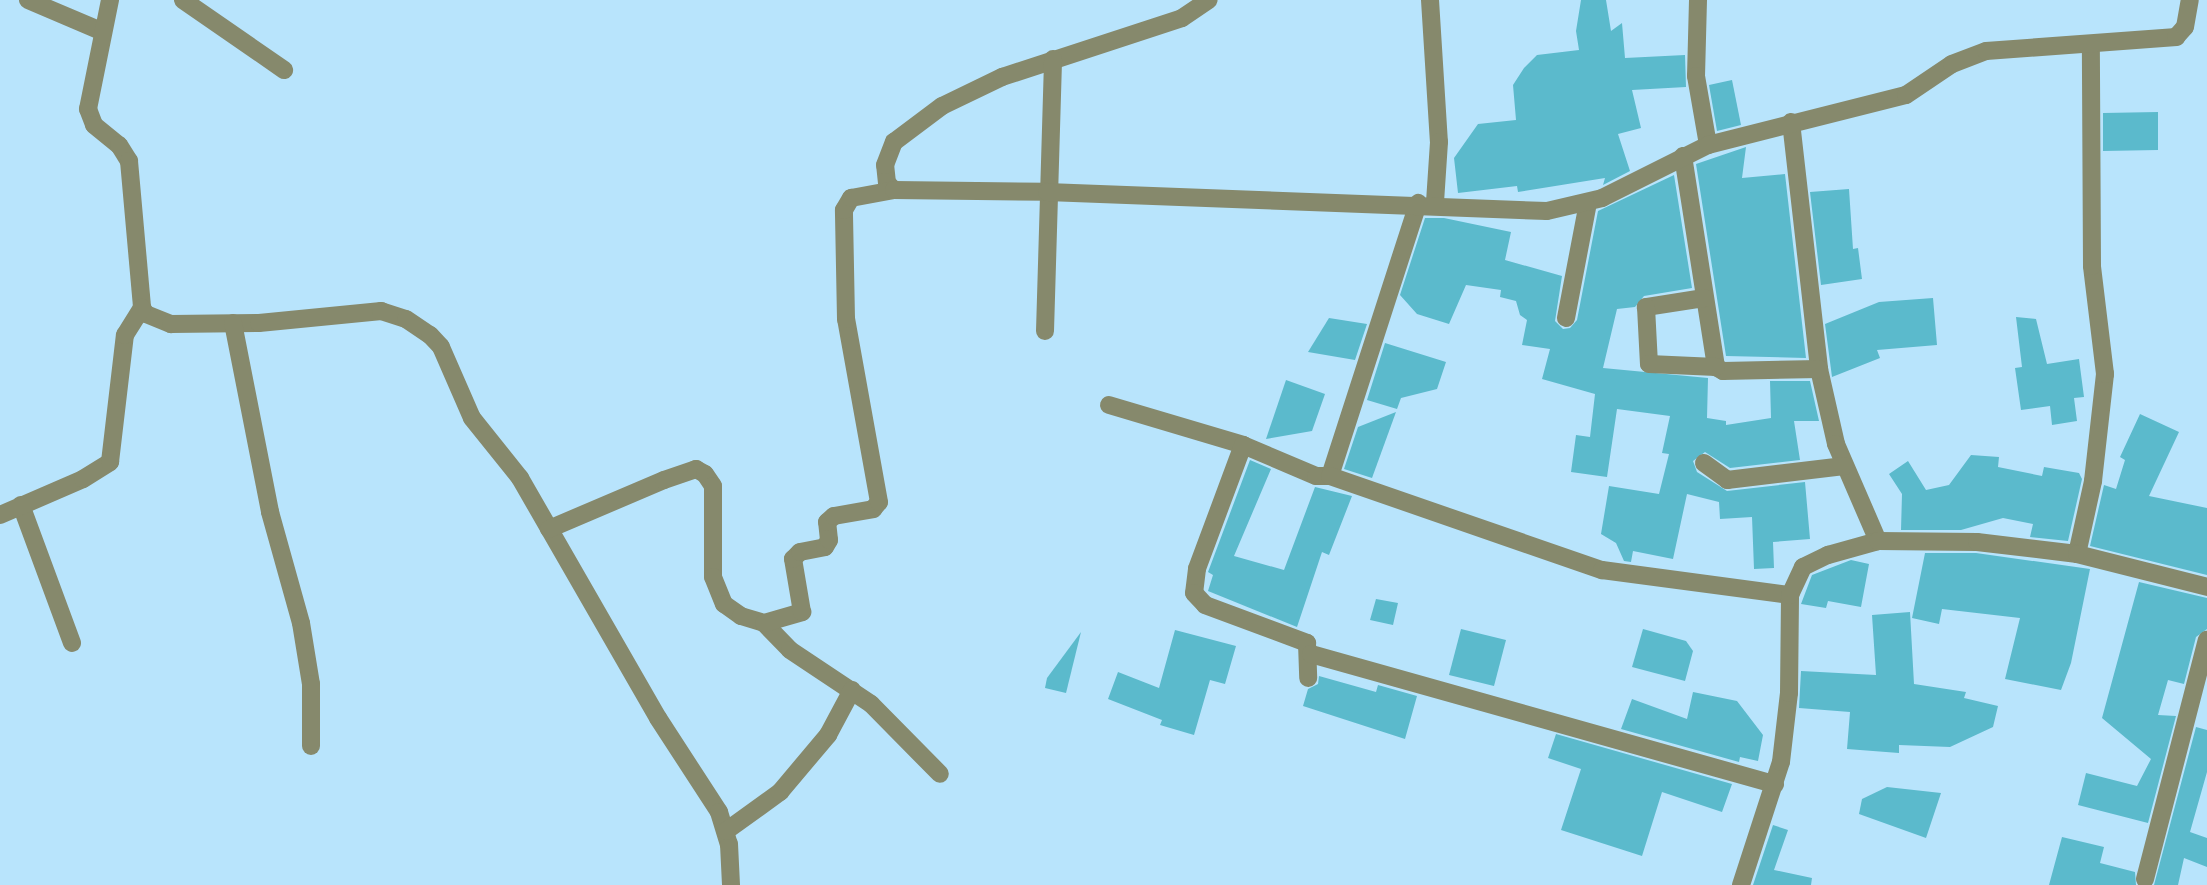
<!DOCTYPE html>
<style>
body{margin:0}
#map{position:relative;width:2207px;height:885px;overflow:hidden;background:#b8e4fc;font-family:Overpass,sans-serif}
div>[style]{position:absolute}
.building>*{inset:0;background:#5bbacc}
.minor>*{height:18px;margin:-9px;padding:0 9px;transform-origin:9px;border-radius:9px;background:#86896c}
span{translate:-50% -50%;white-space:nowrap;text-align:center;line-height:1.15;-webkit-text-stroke:7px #fdfdfd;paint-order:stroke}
</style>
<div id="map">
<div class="building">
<i style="clip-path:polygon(1581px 0,1606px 0,1611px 31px,1622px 23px,1625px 58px,1685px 55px,1686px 87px,1632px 90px,1641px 128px,1618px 134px,1630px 171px,1603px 185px,1605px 178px,1518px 192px,1517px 186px,1458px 193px,1454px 158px,1478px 124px,1516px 120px,1513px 85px,1524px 68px,1537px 55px,1579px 50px,1576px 31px)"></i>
<i style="clip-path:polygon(1732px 80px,1741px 125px,1717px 131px,1709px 85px)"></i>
<i style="clip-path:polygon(2158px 112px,2158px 150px,2103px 151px,2103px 113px)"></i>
<i style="clip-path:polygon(1746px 147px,1742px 178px,1785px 174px,1806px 358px,1726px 356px,1696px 164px)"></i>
<i style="clip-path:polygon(1674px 175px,1692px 288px,1644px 296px,1635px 307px,1617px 309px,1603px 368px,1708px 378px,1707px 418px,1726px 421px,1726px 425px,1771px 418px,1770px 381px,1810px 381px,1819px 421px,1794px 421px,1800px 460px,1730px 468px,1705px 452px,1693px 461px,1697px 472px,1727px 491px,1805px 482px,1810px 539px,1773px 542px,1774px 568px,1754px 569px,1752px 517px,1720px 519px,1719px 502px,1687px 494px,1673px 559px,1633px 551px,1631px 562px,1624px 561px,1616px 543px,1601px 534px,1609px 486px,1659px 494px,1669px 454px,1662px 453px,1670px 416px,1617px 409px,1607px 477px,1571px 472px,1576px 435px,1590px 437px,1595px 394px,1542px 379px,1550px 349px,1522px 345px,1527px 320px,1520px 315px,1516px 301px,1500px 297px,1501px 290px,1466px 285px,1449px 324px,1417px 314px,1400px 295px,1425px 218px,1444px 218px,1511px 232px,1505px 260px,1562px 276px,1555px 321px,1563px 329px,1570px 328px,1577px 320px,1598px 211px)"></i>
<i style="clip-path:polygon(1849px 189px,1853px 249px,1858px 248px,1862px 279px,1821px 285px,1810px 192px)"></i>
<i style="clip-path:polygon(1933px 298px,1937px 345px,1877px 350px,1880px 358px,1832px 377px,1825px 324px,1879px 302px)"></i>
<i style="clip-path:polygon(2016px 317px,2036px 319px,2047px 364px,2079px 359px,2084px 397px,2074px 398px,2077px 421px,2052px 425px,2050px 406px,2021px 410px,2015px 368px,2022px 367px)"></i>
<i style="clip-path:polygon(1329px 318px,1367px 324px,1355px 360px,1308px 352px)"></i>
<i style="clip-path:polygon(1385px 343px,1446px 362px,1437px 389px,1401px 398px,1397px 409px,1367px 400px)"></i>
<i style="clip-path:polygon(1286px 380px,1325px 394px,1312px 431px,1266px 439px)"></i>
<i style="clip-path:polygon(1396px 412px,1372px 478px,1344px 469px,1358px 427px)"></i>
<i style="clip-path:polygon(2140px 414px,2179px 432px,2149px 496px,2207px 508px,2207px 575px,2090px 546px,2104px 485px,2116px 489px,2125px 460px,2120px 457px)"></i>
<i style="clip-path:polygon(1971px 455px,1999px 457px,1998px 467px,2042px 476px,2044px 467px,2079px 473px,2082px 479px,2068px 541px,2030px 537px,2033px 524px,2003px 518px,1961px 530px,1901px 530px,1902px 494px,1889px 474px,1908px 461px,1926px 490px,1949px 485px)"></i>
<i style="clip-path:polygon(1250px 460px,1271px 469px,1234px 556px,1284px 570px,1315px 487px,1352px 496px,1329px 555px,1322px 552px,1297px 627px,1208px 591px,1213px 575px,1208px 572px)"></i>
<i style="clip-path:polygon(1925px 553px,1976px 553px,2090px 569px,2071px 663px,2061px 690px,2005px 679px,2020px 618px,1942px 609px,1939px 624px,1912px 618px)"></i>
<i style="clip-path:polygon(1851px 560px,1869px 564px,1861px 607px,1828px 601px,1826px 608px,1801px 604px,1812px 575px)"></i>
<i style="clip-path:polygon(2139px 582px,2207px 598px,2207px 629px,2196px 637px,2184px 684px,2168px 680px,2158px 715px,2176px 716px,2148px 823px,2078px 805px,2086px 773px,2137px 786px,2151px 759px,2102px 718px)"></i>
<i style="clip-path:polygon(1376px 599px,1398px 603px,1393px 625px,1370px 620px)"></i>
<i style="clip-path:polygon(1910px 612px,1914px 684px,1966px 692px,1964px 698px,1998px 706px,1993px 727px,1950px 747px,1899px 745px,1899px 753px,1847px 749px,1850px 712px,1799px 708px,1801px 671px,1876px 675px,1872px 615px)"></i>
<i style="clip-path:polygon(1461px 629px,1506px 640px,1494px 686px,1449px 675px)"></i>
<i style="clip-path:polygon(1643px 629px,1686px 641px,1693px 651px,1685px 681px,1632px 667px)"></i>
<i style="clip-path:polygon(1175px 630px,1236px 646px,1225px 684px,1210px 680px,1194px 735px,1160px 725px,1162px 720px,1108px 699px,1118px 672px,1159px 688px)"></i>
<i style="clip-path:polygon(1081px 632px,1066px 693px,1045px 688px,1047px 678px)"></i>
<i style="clip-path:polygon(1319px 676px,1376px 692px,1378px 685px,1417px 696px,1405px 739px,1303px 706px,1308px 689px,1318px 684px)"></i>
<i style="clip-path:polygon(1693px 692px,1737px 701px,1763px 735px,1758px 761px,1740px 757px,1739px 762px,1621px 729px,1632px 699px,1687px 719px)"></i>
<i style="clip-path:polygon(2196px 727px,2207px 730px,2207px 772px,2190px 832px,2207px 838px,2207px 867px,2184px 858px,2178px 885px,2154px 885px)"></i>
<i style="clip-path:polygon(1556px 734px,1732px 784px,1722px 812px,1662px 792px,1642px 856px,1561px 830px,1581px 769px,1548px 758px)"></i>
<i style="clip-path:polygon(1887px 787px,1941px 793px,1926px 838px,1859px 814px,1862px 799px)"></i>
<i style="clip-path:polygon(1773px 825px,1788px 830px,1774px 870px,1812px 878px,1811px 885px,1753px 885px)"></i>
<i style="clip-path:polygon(2062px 837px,2104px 847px,2100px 863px,2135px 872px,2136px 885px,2049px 885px)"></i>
</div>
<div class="minor">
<i style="left:28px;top:0;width:79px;rotate:23deg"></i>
<i style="left:110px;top:0;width:111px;rotate:101.4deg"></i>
<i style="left:88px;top:109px;width:17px;rotate:69deg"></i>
<i style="left:94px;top:125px;width:32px;rotate:39deg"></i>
<i style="left:119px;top:145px;width:19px;rotate:58deg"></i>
<i style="left:129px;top:161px;width:148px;rotate:84.9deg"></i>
<i style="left:142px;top:308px;width:7px;rotate:56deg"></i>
<i style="left:146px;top:314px;width:27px;rotate:22deg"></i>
<i style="left:171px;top:324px;width:88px;rotate:-0.7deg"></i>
<i style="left:259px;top:323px;width:123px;rotate:-5.6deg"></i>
<i style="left:381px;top:311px;width:26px;rotate:18deg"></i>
<i style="left:406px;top:319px;width:29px;rotate:34deg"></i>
<i style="left:430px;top:335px;width:16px;rotate:47deg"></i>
<i style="left:441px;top:347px;width:77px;rotate:66.4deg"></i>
<i style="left:472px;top:418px;width:77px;rotate:51.3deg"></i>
<i style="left:520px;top:478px;width:277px;rotate:60.1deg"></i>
<i style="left:658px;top:718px;width:112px;rotate:57deg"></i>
<i style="left:719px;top:812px;width:34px;rotate:73deg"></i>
<i style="left:729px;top:844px;width:41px;rotate:87.2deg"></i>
<i style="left:183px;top:0;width:123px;rotate:34.7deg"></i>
<i style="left:1430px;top:0;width:142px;rotate:86.4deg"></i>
<i style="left:1439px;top:142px;width:61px;rotate:93.8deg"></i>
<i style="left:1698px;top:0;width:76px;rotate:91.5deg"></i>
<i style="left:1696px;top:76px;width:70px;rotate:80.1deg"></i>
<i style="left:1791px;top:122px;width:249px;rotate:83.5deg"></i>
<i style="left:1819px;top:369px;width:77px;rotate:77.2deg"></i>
<i style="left:1836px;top:444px;width:106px;rotate:66.6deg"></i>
<i style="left:1683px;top:156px;width:214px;rotate:81.1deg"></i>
<i style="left:1716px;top:367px;width:8px;rotate:30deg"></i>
<i style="left:1723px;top:371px;width:96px;rotate:-1.2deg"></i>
<i style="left:894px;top:190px;width:10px;rotate:-135deg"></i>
<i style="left:887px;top:183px;width:18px;rotate:-96deg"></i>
<i style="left:885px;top:165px;width:25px;rotate:-69deg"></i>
<i style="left:894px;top:142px;width:60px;rotate:-36.9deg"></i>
<i style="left:942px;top:106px;width:67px;rotate:-25.8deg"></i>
<i style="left:1002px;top:77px;width:189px;rotate:-18.1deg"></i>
<i style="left:1182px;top:18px;width:32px;rotate:-34deg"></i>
<i style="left:1704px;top:298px;width:59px;rotate:171.2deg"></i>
<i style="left:1646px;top:307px;width:57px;rotate:87deg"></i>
<i style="left:1649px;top:364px;width:67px;rotate:2.6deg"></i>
<i style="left:1566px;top:318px;width:117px;rotate:-79.2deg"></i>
<i style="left:233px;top:323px;width:193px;rotate:78.9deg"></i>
<i style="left:270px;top:512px;width:115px;rotate:74.4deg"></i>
<i style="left:301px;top:623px;width:62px;rotate:80.7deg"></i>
<i style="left:311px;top:684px;width:62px;rotate:90deg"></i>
<i style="left:1045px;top:331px;width:272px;rotate:-88.3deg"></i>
<i style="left:1109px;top:405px;width:140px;rotate:16.6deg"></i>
<i style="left:1243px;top:445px;width:79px;rotate:23deg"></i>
<i style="left:1316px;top:476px;width:14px"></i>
<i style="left:1330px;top:476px;width:287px;rotate:-72.1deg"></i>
<i style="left:1243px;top:445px;width:132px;rotate:110.4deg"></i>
<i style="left:1197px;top:569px;width:24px;rotate:97deg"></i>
<i style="left:1194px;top:593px;width:16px;rotate:47deg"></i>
<i style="left:1205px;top:605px;width:109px;rotate:20.4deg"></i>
<i style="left:1307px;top:643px;width:35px;rotate:88deg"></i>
<i style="left:1704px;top:463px;width:29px;rotate:36deg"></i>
<i style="left:1727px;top:480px;width:118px;rotate:-6.8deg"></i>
<i style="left:1330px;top:476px;width:288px;rotate:19.1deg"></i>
<i style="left:1602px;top:570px;width:190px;rotate:7.6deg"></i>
<i style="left:21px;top:505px;width:147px;rotate:69.7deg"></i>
<i style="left:0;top:515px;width:90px;rotate:-23.4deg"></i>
<i style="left:83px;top:479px;width:32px;rotate:-32deg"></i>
<i style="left:110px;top:462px;width:128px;rotate:-83.3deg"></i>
<i style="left:125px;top:335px;width:32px;rotate:-58deg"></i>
<i style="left:549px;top:529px;width:125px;rotate:-23.1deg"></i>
<i style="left:664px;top:480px;width:34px;rotate:-19deg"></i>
<i style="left:696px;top:469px;width:10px;rotate:29deg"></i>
<i style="left:705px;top:474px;width:14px;rotate:56deg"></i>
<i style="left:713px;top:486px;width:91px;rotate:90deg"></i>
<i style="left:713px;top:577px;width:29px;rotate:68deg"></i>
<i style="left:724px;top:604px;width:21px;rotate:35deg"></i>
<i style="left:741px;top:616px;width:24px;rotate:17deg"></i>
<i style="left:764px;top:623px;width:37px;rotate:46deg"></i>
<i style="left:790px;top:650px;width:97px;rotate:33.7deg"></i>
<i style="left:871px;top:704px;width:98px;rotate:45.4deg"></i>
<i style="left:2077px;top:554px;width:75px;rotate:-77.6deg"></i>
<i style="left:2093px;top:481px;width:108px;rotate:-83.6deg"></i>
<i style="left:2105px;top:374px;width:109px;rotate:-96.9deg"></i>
<i style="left:2092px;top:266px;width:222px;rotate:-90.3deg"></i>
<i style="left:764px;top:623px;width:40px;rotate:-16deg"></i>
<i style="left:802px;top:612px;width:54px;rotate:-99.6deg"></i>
<i style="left:793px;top:559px;width:10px;rotate:-45deg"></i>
<i style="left:800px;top:552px;width:25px;rotate:-11deg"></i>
<i style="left:825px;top:547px;width:8px;rotate:-60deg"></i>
<i style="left:829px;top:540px;width:18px;rotate:-96deg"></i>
<i style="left:827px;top:522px;width:9px;rotate:-41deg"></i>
<i style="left:834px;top:516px;width:40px;rotate:-10deg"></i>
<i style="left:873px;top:509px;width:9px;rotate:-49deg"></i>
<i style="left:879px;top:502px;width:186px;rotate:-100.2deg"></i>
<i style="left:846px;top:319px;width:109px;rotate:-91.1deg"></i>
<i style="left:844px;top:210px;width:14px;rotate:-60deg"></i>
<i style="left:851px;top:198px;width:44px;rotate:-10.5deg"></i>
<i style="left:894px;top:190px;width:153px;rotate:0.7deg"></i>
<i style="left:1047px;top:192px;width:500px;rotate:2.18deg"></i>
<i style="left:1547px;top:211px;width:57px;rotate:-13.3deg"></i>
<i style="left:1602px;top:198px;width:119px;rotate:-26.6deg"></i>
<i style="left:1708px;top:145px;width:204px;rotate:-14.2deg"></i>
<i style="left:1906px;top:95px;width:55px;rotate:-34deg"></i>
<i style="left:1952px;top:64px;width:36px;rotate:-21deg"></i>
<i style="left:1986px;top:51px;width:191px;rotate:-4.2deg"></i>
<i style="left:2176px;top:37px;width:13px;rotate:-48deg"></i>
<i style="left:2185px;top:27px;width:27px;rotate:-80deg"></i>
<i style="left:1311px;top:654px;width:482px;rotate:15.7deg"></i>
<i style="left:726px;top:831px;width:67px;rotate:-35.8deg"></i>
<i style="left:780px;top:792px;width:75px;rotate:-49.9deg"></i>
<i style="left:828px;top:735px;width:51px;rotate:-61.9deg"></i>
<i style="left:2145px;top:879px;width:247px;rotate:-75.5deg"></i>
<i style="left:1741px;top:885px;width:129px;rotate:-72deg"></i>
<i style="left:1781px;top:762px;width:69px;rotate:-83.4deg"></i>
<i style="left:1789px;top:693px;width:98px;rotate:-89.4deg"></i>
<i style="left:1790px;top:595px;width:31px;rotate:-65deg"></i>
<i style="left:1803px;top:567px;width:28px;rotate:-26deg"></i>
<i style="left:1828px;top:555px;width:52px;rotate:-15.6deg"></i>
<i style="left:1878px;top:541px;width:99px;rotate:0.6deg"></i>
<i style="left:1977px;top:542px;width:101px;rotate:6.8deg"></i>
<i style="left:2077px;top:554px;width:134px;rotate:14.2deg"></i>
</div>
</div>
